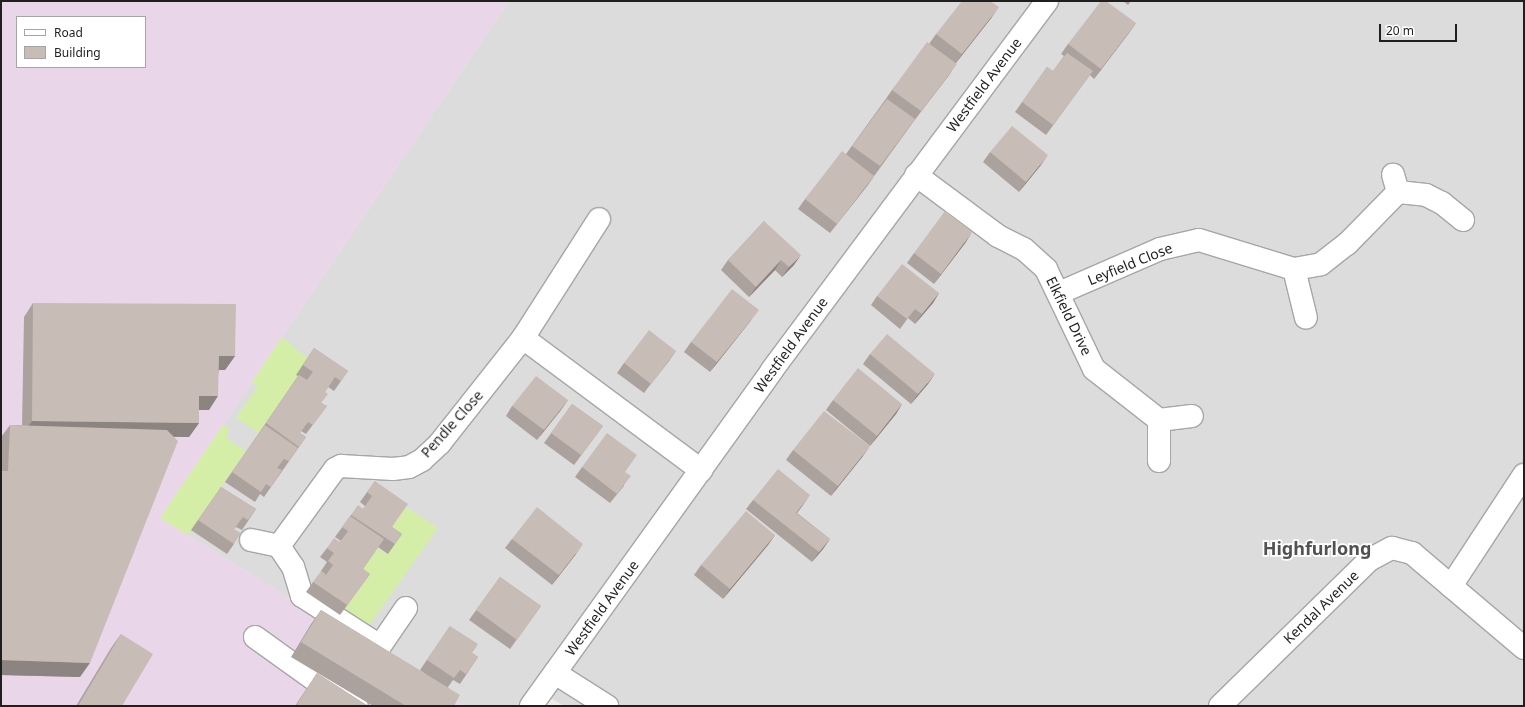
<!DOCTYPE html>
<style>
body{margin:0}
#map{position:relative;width:1525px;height:707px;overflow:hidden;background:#f0ebe4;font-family:"Noto Sans",sans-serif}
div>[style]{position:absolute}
.residential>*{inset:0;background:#dddcdc}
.industrial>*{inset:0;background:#ead6e9}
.grass>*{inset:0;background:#d4eea7}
.roads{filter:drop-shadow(1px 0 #a6a6a6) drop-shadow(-1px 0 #a6a6a6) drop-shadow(0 1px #a6a6a6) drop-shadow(0 -1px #a6a6a6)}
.minor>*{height:22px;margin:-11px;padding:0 11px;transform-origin:11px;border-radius:11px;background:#fff}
.wall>*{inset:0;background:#aca29d}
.shaded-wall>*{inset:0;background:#8c8480}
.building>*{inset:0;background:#c8bcb7}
span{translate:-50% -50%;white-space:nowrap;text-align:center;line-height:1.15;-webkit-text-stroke:3.5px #fff;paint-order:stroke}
.street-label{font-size:14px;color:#1f1f1f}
.district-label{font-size:18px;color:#525252;font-weight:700}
.frame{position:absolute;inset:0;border:2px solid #1f1f1f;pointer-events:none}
.legend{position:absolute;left:16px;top:16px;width:130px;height:52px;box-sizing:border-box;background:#fff;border:1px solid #a5a5a5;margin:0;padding:5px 7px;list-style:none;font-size:12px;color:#1f1f1f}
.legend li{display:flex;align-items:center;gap:8px;height:20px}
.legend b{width:20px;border:1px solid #a5a5a5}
.scale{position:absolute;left:1379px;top:24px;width:78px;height:18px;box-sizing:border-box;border:2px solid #1f1f1f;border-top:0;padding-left:5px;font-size:12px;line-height:14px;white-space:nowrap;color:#1f1f1f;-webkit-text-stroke:3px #fff;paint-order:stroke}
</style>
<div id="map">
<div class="residential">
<i style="clip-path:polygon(509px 1px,1524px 1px,1524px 706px,564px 706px,541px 692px,531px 706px,464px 706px,160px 518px)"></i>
</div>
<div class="industrial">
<i style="clip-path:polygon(evenodd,1px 1px,509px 1px,160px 518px,464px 706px,1px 706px,1px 1px,17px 17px,145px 17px,145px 67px,17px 67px,17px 17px)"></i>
</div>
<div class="grass">
<i style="clip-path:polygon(282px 337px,307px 358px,306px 382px,292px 385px,259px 433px,236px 418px,258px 387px,252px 382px)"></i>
<i style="clip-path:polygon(223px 425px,229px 428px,227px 439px,246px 451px,188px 535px,160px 518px)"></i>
<i style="clip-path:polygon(406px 507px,438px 528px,365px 631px,340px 615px,363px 584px,356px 579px,377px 549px,388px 554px,385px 537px)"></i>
</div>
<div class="roads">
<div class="minor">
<i style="left:916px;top:175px;width:102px;rotate:36.6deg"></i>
<i style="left:998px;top:236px;width:29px;rotate:27deg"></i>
<i style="left:1024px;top:249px;width:30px;rotate:42deg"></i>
<i style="left:1046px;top:269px;width:111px;rotate:64.4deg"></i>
<i style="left:1094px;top:369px;width:83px;rotate:38.1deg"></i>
<i style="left:1159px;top:420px;width:33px;rotate:-7deg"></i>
<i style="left:1398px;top:192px;width:28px;rotate:6deg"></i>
<i style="left:1426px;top:195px;width:18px;rotate:27deg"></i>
<i style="left:1442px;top:203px;width:27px;rotate:39deg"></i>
<i style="left:1294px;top:269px;width:50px;rotate:76.2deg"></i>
<i style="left:1059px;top:293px;width:110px;rotate:-23.5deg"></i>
<i style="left:1160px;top:249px;width:40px;rotate:-13deg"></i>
<i style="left:1199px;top:240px;width:99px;rotate:17deg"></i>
<i style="left:1294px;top:269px;width:27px;rotate:-10deg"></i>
<i style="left:1321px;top:264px;width:33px;rotate:-38deg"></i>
<i style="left:1347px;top:244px;width:73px;rotate:-45.6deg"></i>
<i style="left:1398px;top:192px;width:18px;rotate:-106deg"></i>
<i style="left:523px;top:338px;width:222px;rotate:36.6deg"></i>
<i style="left:1159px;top:461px;width:41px;rotate:-90deg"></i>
<i style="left:251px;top:540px;width:29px;rotate:12deg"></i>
<i style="left:1451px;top:586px;width:133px;rotate:-56.7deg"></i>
<i style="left:406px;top:608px;width:46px;rotate:124.4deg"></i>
<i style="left:380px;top:646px;width:93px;rotate:-147.3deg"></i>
<i style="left:302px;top:596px;width:30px;rotate:-107deg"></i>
<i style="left:293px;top:567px;width:25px;rotate:-124deg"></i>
<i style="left:279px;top:546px;width:95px;rotate:-54deg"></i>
<i style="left:335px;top:469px;width:7px;rotate:-27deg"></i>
<i style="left:341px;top:466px;width:52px;rotate:3.3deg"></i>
<i style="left:393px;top:469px;width:16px;rotate:-7deg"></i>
<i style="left:409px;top:467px;width:15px;rotate:-28deg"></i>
<i style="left:422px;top:460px;width:25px;rotate:-43deg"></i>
<i style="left:440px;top:443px;width:134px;rotate:-51.7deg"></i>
<i style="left:523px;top:338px;width:141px;rotate:-57.4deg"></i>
<i style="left:255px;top:637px;width:79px;rotate:35.7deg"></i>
<i style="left:319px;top:683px;width:44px;rotate:31.2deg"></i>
<i style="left:555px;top:673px;width:62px;rotate:32.4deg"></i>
<i style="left:531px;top:706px;width:413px;rotate:-54.3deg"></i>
<i style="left:772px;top:370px;width:460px;rotate:-53.3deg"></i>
<i style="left:1220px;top:706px;width:209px;rotate:-44.4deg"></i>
<i style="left:1369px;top:560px;width:26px;rotate:-28deg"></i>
<i style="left:1392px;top:548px;width:21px;rotate:14deg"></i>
<i style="left:1412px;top:553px;width:147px;rotate:40.3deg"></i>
</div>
</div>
<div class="wall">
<i style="clip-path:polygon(1123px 1px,1131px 1px,1128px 5px)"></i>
<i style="clip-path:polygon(992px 17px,956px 63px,950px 74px,914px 121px,867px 186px,830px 233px,798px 209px,805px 199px,846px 154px,885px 100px,892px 90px,929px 44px,936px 34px)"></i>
<i style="clip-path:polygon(1136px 23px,1094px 79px,1090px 75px,1046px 135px,1015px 112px,1047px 67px,1053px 71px,1064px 56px,1061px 54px,1068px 44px)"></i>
<i style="clip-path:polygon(990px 152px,1041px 165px,1019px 192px,983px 162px)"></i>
<i style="clip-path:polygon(764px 221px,794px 265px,782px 277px,775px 270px,749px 297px,721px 270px,728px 260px)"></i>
<i style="clip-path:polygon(966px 242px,934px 284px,907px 263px,914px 253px)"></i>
<i style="clip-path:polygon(939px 293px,933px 303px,915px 324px,908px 318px,900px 329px,871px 305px,877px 296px)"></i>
<i style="clip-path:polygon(33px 303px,235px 356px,225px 370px,219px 370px,209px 410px,199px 410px,199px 423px,189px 437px,174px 437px,80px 677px,1px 675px,1px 437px,10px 425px,22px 425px,24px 317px)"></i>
<i style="clip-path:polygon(752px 319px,710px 372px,684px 352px,691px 342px)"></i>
<i style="clip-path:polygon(314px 348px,348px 371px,334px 391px,328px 387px,325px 392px,321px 403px,327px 406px,306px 434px,301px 431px,300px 433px,306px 437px,264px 497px,260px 494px,255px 502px,225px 482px,259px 433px,298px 376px,296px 375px)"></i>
<i style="clip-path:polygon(676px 351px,644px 393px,617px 373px,624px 363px)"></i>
<i style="clip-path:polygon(870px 354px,928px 384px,911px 404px,863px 364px)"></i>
<i style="clip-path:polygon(568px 400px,537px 440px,506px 416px,512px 406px)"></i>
<i style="clip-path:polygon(833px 400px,902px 404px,896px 414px,870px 446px,826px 410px)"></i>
<i style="clip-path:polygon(572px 404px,603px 426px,574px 465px,544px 443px)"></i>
<i style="clip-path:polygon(793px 450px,863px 456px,831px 496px,786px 460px)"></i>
<i style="clip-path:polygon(582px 467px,625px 472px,624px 486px,610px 503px,575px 477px)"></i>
<i style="clip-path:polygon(375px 481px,392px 527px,402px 534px,388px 554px,378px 547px,363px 569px,370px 574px,340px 615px,306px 592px,313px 582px,325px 574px,321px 571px,327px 562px,320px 557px,327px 548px,340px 542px,341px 541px,335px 537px,351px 515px,363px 509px,365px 506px,360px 502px)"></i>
<i style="clip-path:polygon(221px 487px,256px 509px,242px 530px,236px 527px,234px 529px,234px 544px,227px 554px,191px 530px)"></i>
<i style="clip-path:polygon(753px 500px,803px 505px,797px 513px,830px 539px,823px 549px,812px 562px,746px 509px)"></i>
<i style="clip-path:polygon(775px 535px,768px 545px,723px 599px,694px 575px,701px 565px)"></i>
<i style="clip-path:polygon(512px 539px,576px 554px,552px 585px,505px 548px)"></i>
<i style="clip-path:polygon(500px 577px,541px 606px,510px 649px,469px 620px)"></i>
<i style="clip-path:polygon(321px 610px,427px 675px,420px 670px,450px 626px,472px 653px,478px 657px,460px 684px,453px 680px,448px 687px,454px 706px,373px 706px,291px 657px,311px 624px)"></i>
<i style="clip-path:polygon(121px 634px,122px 706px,76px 706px,111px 648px)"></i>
<i style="clip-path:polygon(317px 673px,368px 706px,295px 706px)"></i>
</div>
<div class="shaded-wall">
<i style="clip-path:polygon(999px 7px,992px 17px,955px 64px,962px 54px)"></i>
<i style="clip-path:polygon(1136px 23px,1129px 33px,1094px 79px,1101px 69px)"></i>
<i style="clip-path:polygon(1048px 155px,1041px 165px,1019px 192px,1026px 182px)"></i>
<i style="clip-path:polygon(874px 176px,867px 186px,830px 233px,837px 224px)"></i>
<i style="clip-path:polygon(972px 232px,966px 242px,934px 284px,941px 274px)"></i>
<i style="clip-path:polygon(801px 255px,794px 265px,782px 277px,789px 267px)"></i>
<i style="clip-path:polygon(781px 260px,775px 270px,749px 297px,756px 287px)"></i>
<i style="clip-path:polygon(939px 293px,933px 303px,915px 324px,922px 314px)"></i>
<i style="clip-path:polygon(759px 310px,752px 319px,710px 372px,717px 362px)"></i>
<i style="clip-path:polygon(676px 351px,669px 361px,644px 393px,651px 384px)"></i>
<i style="clip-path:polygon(219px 356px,235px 356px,225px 370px,209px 370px)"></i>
<i style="clip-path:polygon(935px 374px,928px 384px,911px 404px,918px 394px)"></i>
<i style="clip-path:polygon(199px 396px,218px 396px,209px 410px,189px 410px)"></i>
<i style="clip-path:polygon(568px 400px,561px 410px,537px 440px,544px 430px)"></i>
<i style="clip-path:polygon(902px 404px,896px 414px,870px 446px,877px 436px)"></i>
<i style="clip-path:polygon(32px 421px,199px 423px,189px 437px,22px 435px)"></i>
<i style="clip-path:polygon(870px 446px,863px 456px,831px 496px,838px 486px)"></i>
<i style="clip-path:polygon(810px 495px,803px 505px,789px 523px,796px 513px)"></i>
<i style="clip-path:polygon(775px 535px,768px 545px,723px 599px,730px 589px)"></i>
<i style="clip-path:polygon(830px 539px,823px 549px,812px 562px,819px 552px)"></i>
<i style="clip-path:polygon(583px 544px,576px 554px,552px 585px,559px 575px)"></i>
<i style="clip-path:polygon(1px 660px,90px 663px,80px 677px,1px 675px)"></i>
</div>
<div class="building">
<i style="clip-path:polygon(962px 1px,990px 1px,999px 7px,962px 54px,936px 34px)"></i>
<i style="clip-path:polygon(1101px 1px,1106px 1px,1136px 23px,1101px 69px,1068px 44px)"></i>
<i style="clip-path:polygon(927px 42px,957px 64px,921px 111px,892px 90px)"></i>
<i style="clip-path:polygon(1067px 53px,1093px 71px,1053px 125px,1022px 102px,1047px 67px,1053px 71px)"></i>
<i style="clip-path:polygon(887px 99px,915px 119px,880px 166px,852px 146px)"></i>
<i style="clip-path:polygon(1012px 126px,1048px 155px,1026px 182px,990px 152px)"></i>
<i style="clip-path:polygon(842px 151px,874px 176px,837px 224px,805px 199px)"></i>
<i style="clip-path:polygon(945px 211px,972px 232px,941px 274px,914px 253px)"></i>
<i style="clip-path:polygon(764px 221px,801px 255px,789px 267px,781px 260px,756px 287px,728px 260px)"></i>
<i style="clip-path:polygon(902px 264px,939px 293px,922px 314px,915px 309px,907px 319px,877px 296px)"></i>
<i style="clip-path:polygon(732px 289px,759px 310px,717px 362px,691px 342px)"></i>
<i style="clip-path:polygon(33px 303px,236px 304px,235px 356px,219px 356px,218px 396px,199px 396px,199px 423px,32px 421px)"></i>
<i style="clip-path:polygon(649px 330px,676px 351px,651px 384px,624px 363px)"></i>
<i style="clip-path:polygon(887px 334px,935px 374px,918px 394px,870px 354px)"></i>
<i style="clip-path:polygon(314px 348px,348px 371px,341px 381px,335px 377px,325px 392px,328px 394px,321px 403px,327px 406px,313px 425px,308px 422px,300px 433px,306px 437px,299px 447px,266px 423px,299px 375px,307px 380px,313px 372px,303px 365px)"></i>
<i style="clip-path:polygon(858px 368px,902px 404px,877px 436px,833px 400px)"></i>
<i style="clip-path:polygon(536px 376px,568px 400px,544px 430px,512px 406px)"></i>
<i style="clip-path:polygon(572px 404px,603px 426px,581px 455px,551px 433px)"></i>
<i style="clip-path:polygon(824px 411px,870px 446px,838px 486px,793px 450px)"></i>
<i style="clip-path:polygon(10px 425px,167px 430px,178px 441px,90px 663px,1px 660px,1px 471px,8px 471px)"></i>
<i style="clip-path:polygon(265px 425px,298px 448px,289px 461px,284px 459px,277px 468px,282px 470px,271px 487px,266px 484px,261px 492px,232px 472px)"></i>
<i style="clip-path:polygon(607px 433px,637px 455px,625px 472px,631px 476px,617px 494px,582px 467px)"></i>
<i style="clip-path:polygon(778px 469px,810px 495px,796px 513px,830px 539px,819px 552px,753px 500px)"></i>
<i style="clip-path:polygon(375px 481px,408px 504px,392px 527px,402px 534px,395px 544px,351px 515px,358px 505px,363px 509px,372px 496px,367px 492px)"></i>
<i style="clip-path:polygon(221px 487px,256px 509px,248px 520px,243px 517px,234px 529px,241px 533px,234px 544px,198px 520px)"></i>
<i style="clip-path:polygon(537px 507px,583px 544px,559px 575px,512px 539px)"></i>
<i style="clip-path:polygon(746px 511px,775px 535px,730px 589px,701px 565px)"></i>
<i style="clip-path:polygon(350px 516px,384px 539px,363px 569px,370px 574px,347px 605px,313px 582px,321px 571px,326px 575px,333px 565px,328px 561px,334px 553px,327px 548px,334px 538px,340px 542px,348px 531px,342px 527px)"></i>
<i style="clip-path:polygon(500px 577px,541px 606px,517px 640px,476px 610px)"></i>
<i style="clip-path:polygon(321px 610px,460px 695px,454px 706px,406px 706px,301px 642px)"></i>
<i style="clip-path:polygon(450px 626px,478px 644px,472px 653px,478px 657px,466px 674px,460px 670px,454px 678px,427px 660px)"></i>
<i style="clip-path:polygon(121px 634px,153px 654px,122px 706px,78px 706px)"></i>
<i style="clip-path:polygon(317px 673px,368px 706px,296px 706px)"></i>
</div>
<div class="street-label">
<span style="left:984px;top:85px;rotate:-53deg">Westfield Avenue</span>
<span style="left:1130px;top:264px;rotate:-22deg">Leyfield Close</span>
<span style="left:1069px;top:316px;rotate:64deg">Elkfield Drive</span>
<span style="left:791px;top:345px;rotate:-54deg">Westfield Avenue</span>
<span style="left:452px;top:424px;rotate:-48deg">Pendle Close</span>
<span style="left:1321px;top:607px;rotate:-44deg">Kendal Avenue</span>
<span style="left:602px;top:608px;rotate:-54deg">Westfield Avenue</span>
</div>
<div class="district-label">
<span style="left:1317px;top:548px">Highfurlong</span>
</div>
<div class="frame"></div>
<ul class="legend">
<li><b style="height:5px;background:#fff"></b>Road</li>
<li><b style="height:11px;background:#c8bcb7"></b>Building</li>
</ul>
<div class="scale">20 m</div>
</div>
